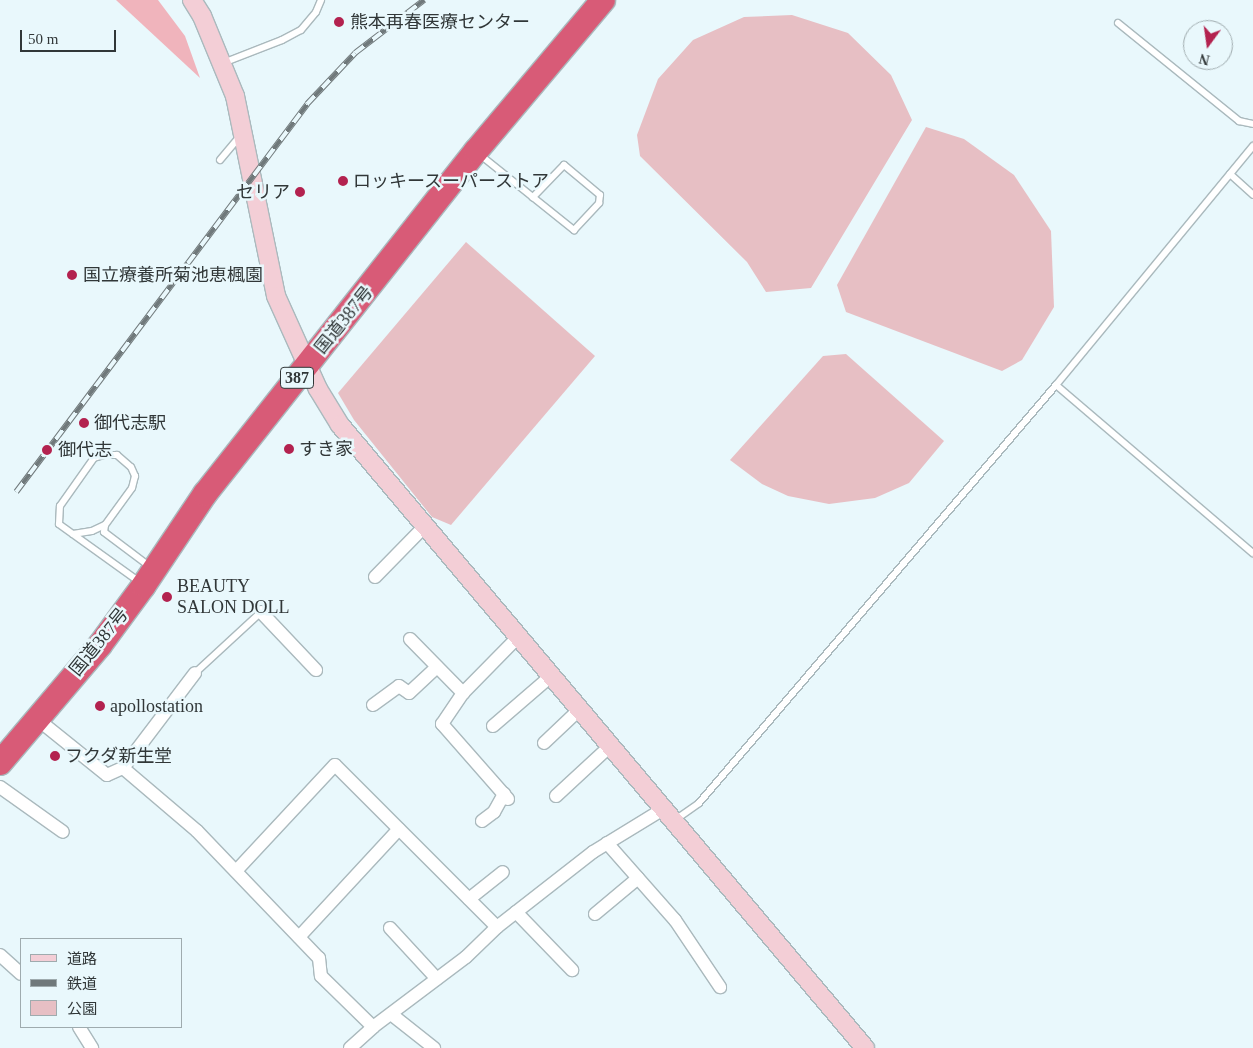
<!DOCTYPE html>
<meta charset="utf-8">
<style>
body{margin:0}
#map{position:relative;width:1253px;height:1048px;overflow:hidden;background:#e9f8fc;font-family:"Times New Roman","Noto Sans JP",serif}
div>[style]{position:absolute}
.green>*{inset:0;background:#e7bfc4}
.forest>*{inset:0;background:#f0b4bc}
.roads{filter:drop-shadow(1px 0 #aab9bd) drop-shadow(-1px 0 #aab9bd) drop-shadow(0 1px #aab9bd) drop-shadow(0 -1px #aab9bd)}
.lane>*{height:6px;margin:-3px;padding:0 3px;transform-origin:3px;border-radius:3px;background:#fff}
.street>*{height:12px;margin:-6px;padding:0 6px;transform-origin:6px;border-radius:6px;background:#fff}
.secondary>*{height:18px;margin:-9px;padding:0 9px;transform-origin:9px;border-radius:9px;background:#f3ced6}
.highway>*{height:24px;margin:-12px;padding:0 12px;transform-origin:12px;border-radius:12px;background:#d85b77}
.rail>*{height:5.5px;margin-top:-2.75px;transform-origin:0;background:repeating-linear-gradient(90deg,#e9f8fc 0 11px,#70797b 0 22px);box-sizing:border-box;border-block:1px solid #70797b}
.dots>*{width:14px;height:14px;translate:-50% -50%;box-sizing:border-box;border:2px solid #e9f8fc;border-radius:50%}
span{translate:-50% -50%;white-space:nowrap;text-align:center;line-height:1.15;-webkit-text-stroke:5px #e9f8fc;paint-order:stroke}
.shield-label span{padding:1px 4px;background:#e9f8fc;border:1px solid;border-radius:4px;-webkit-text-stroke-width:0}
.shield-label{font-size:16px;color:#313738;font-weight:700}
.poi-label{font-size:18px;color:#313738}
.left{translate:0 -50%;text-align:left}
.right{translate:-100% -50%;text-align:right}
.street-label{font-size:18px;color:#313738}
.legend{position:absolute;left:20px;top:938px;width:162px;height:90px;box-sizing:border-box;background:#e9f8fc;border:1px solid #9fabae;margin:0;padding:6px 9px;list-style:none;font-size:15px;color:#313738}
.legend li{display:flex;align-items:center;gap:10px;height:25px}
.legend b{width:25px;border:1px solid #9fabae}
.north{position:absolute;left:1183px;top:20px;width:50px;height:50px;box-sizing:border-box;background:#e9f8fc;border:1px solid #9fabae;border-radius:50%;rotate:194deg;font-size:14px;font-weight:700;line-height:20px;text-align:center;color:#313738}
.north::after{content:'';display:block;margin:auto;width:18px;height:22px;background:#b3224f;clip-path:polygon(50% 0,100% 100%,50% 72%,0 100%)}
.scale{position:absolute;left:20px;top:30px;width:96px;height:22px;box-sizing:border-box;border:2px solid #313738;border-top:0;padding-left:6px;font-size:15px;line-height:18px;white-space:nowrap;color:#313738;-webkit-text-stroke:4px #e9f8fc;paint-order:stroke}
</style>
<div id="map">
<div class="green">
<i style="clip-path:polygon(792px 15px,848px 33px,891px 75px,912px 120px,811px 288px,766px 292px,747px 262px,640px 156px,637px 135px,658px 79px,693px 40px,744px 17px)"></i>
<i style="clip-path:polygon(926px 127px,964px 139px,1014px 175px,1051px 231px,1054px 307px,1022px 360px,1002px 371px,846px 312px,837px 285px)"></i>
<i style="clip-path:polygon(466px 242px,595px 356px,451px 525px,432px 517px,354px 420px,338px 393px)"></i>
<i style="clip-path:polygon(846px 354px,944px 441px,909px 483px,875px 498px,829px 504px,788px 496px,762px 484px,730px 460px,823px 356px)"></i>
</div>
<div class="forest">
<i style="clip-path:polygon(116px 0,158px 0,185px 36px,200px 78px)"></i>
</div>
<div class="roads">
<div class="lane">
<i style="left:1118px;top:23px;width:156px;rotate:39deg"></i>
<i style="left:1239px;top:121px;width:14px;rotate:12deg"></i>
<i style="left:223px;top:63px;width:63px;rotate:-21.3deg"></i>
<i style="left:282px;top:40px;width:21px;rotate:-28deg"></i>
<i style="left:301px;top:30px;width:23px;rotate:-50deg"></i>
<i style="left:316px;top:12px;width:13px;rotate:-67deg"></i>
<i style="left:479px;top:154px;width:122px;rotate:38.7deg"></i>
<i style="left:574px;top:230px;width:37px;rotate:-47deg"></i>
<i style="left:599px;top:203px;width:8px;rotate:-83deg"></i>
<i style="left:600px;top:195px;width:47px;rotate:-140.2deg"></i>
<i style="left:564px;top:165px;width:45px;rotate:134.1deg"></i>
<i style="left:220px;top:160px;width:31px;rotate:-50deg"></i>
<i style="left:1230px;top:174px;width:31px;rotate:42deg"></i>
<i style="left:1056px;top:385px;width:259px;rotate:40.5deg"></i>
<i style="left:73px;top:534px;width:19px;rotate:-9deg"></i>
<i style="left:92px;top:531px;width:14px;rotate:-25deg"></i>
<i style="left:141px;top:583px;width:101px;rotate:-144.3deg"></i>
<i style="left:59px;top:524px;width:18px;rotate:-87deg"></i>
<i style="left:60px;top:506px;width:59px;rotate:-54.7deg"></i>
<i style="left:94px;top:458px;width:10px;rotate:-17deg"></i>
<i style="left:104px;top:455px;width:13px"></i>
<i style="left:117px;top:455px;width:18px;rotate:41deg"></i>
<i style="left:131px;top:467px;width:10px;rotate:66deg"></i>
<i style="left:135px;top:476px;width:12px;rotate:104deg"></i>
<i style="left:132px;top:488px;width:46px;rotate:126.1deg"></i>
<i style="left:105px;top:525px;width:7px;rotate:98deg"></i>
<i style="left:104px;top:532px;width:60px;rotate:36.9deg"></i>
<i style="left:195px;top:673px;width:90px;rotate:-42.7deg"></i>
<i style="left:675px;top:820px;width:29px;rotate:-35deg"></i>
<i style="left:699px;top:803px;width:550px;rotate:-49.5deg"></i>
<i style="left:1056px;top:385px;width:310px;rotate:-50.5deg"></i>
</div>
<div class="street">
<i style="left:375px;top:577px;width:71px;rotate:-45.6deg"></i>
<i style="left:261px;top:612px;width:80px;rotate:46.5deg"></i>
<i style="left:410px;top:639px;width:76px;rotate:45.5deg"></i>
<i style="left:373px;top:705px;width:32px;rotate:-36deg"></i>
<i style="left:399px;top:686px;width:12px;rotate:35deg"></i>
<i style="left:409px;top:693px;width:38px;rotate:-43deg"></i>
<i style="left:36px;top:718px;width:91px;rotate:38.8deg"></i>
<i style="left:107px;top:775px;width:17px;rotate:-24deg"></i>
<i style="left:123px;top:768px;width:97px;rotate:40.4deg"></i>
<i style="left:197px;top:831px;width:176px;rotate:46.2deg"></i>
<i style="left:319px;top:958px;width:18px;rotate:84deg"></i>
<i style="left:321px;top:976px;width:73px;rotate:44.4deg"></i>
<i style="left:493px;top:726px;width:77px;rotate:-40.8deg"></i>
<i style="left:544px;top:743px;width:50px;rotate:-43.4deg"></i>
<i style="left:123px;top:768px;width:119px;rotate:-52.8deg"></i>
<i style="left:0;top:787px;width:77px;rotate:35.5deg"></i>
<i style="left:556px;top:796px;width:75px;rotate:-42.8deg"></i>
<i style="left:508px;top:799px;width:100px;rotate:-131.3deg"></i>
<i style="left:442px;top:724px;width:37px;rotate:-56deg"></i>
<i style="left:463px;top:693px;width:78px;rotate:-45.5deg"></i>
<i style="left:482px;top:821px;width:15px;rotate:-37deg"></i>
<i style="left:494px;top:812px;width:21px;rotate:-61deg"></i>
<i style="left:607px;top:843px;width:103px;rotate:48.6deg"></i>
<i style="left:675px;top:920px;width:81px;rotate:56.1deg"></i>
<i style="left:236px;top:871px;width:145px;rotate:-47deg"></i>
<i style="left:335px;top:765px;width:229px;rotate:45deg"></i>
<i style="left:469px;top:899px;width:43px;rotate:-38.5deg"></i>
<i style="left:516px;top:912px;width:81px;rotate:46deg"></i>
<i style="left:595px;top:914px;width:56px;rotate:-39.9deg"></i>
<i style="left:390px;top:928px;width:69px;rotate:47.3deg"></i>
<i style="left:299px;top:937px;width:147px;rotate:-47.2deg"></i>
<i style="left:0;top:955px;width:28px;rotate:42deg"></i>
<i style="left:391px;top:1014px;width:55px;rotate:38.3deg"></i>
<i style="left:79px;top:1027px;width:25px;rotate:58deg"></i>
<i style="left:350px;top:1048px;width:31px;rotate:-42deg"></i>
<i style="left:373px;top:1027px;width:116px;rotate:-37deg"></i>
<i style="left:466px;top:957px;width:43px;rotate:-44.1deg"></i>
<i style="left:497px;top:927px;width:122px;rotate:-38deg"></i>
<i style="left:593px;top:852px;width:84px;rotate:-31.4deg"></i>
</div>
<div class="secondary">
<i style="left:192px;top:0;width:19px;rotate:58deg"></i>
<i style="left:202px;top:16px;width:87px;rotate:67.6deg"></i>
<i style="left:235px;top:96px;width:204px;rotate:78.4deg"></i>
<i style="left:276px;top:296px;width:102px;rotate:65.7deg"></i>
<i style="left:318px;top:389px;width:42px;rotate:58.6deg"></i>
<i style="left:340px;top:425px;width:815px;rotate:49.88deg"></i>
</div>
<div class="highway">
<i style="left:0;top:763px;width:155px;rotate:-49.7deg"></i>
<i style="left:100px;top:645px;width:74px;rotate:-53.7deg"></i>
<i style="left:144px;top:585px;width:110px;rotate:-56.2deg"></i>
<i style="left:205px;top:494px;width:437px;rotate:-51.7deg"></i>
<i style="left:476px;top:151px;width:197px;rotate:-49.9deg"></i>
</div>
</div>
<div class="rail">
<i style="left:16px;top:492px;width:485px;rotate:-53.1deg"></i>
<i style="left:307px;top:104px;width:70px;rotate:-46.7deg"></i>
<i style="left:355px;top:53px;width:87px;rotate:-37.5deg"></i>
</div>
<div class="dots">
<i style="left:339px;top:22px;background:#b3224f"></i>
<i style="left:343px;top:181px;background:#b3224f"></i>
<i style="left:300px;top:192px;background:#b3224f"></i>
<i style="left:72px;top:275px;background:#b3224f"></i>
<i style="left:84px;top:423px;background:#b3224f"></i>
<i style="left:289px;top:449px;background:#b3224f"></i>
<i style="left:47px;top:450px;background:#b3224f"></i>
<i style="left:167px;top:597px;background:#b3224f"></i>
<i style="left:100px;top:706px;background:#b3224f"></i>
<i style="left:55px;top:756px;background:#b3224f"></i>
</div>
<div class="shield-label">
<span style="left:297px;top:378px">387</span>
</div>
<div class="poi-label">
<span class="left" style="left:350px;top:22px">熊本再春医療センター</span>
<span class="left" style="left:353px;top:181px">ロッキースーパーストア</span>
<span class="right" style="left:290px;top:192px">セリア</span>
<span class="left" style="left:83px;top:275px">国立療養所菊池恵楓園</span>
<span class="left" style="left:94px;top:423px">御代志駅</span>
<span class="left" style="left:299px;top:449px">すき家</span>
<span class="left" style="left:58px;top:450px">御代志</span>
<span class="left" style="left:177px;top:597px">BEAUTY<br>SALON DOLL</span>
<span class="left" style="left:110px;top:706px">apollostation</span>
<span class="left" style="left:65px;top:756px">フクダ新生堂</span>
</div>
<div class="street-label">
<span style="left:344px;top:320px;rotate:-51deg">国道387号</span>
<span style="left:99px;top:642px;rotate:-51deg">国道387号</span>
</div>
<ul class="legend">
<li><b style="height:6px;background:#f3ced6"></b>道路</li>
<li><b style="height:6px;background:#70797b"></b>鉄道</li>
<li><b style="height:14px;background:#e7bfc4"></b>公園</li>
</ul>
<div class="north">N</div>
<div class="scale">50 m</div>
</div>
